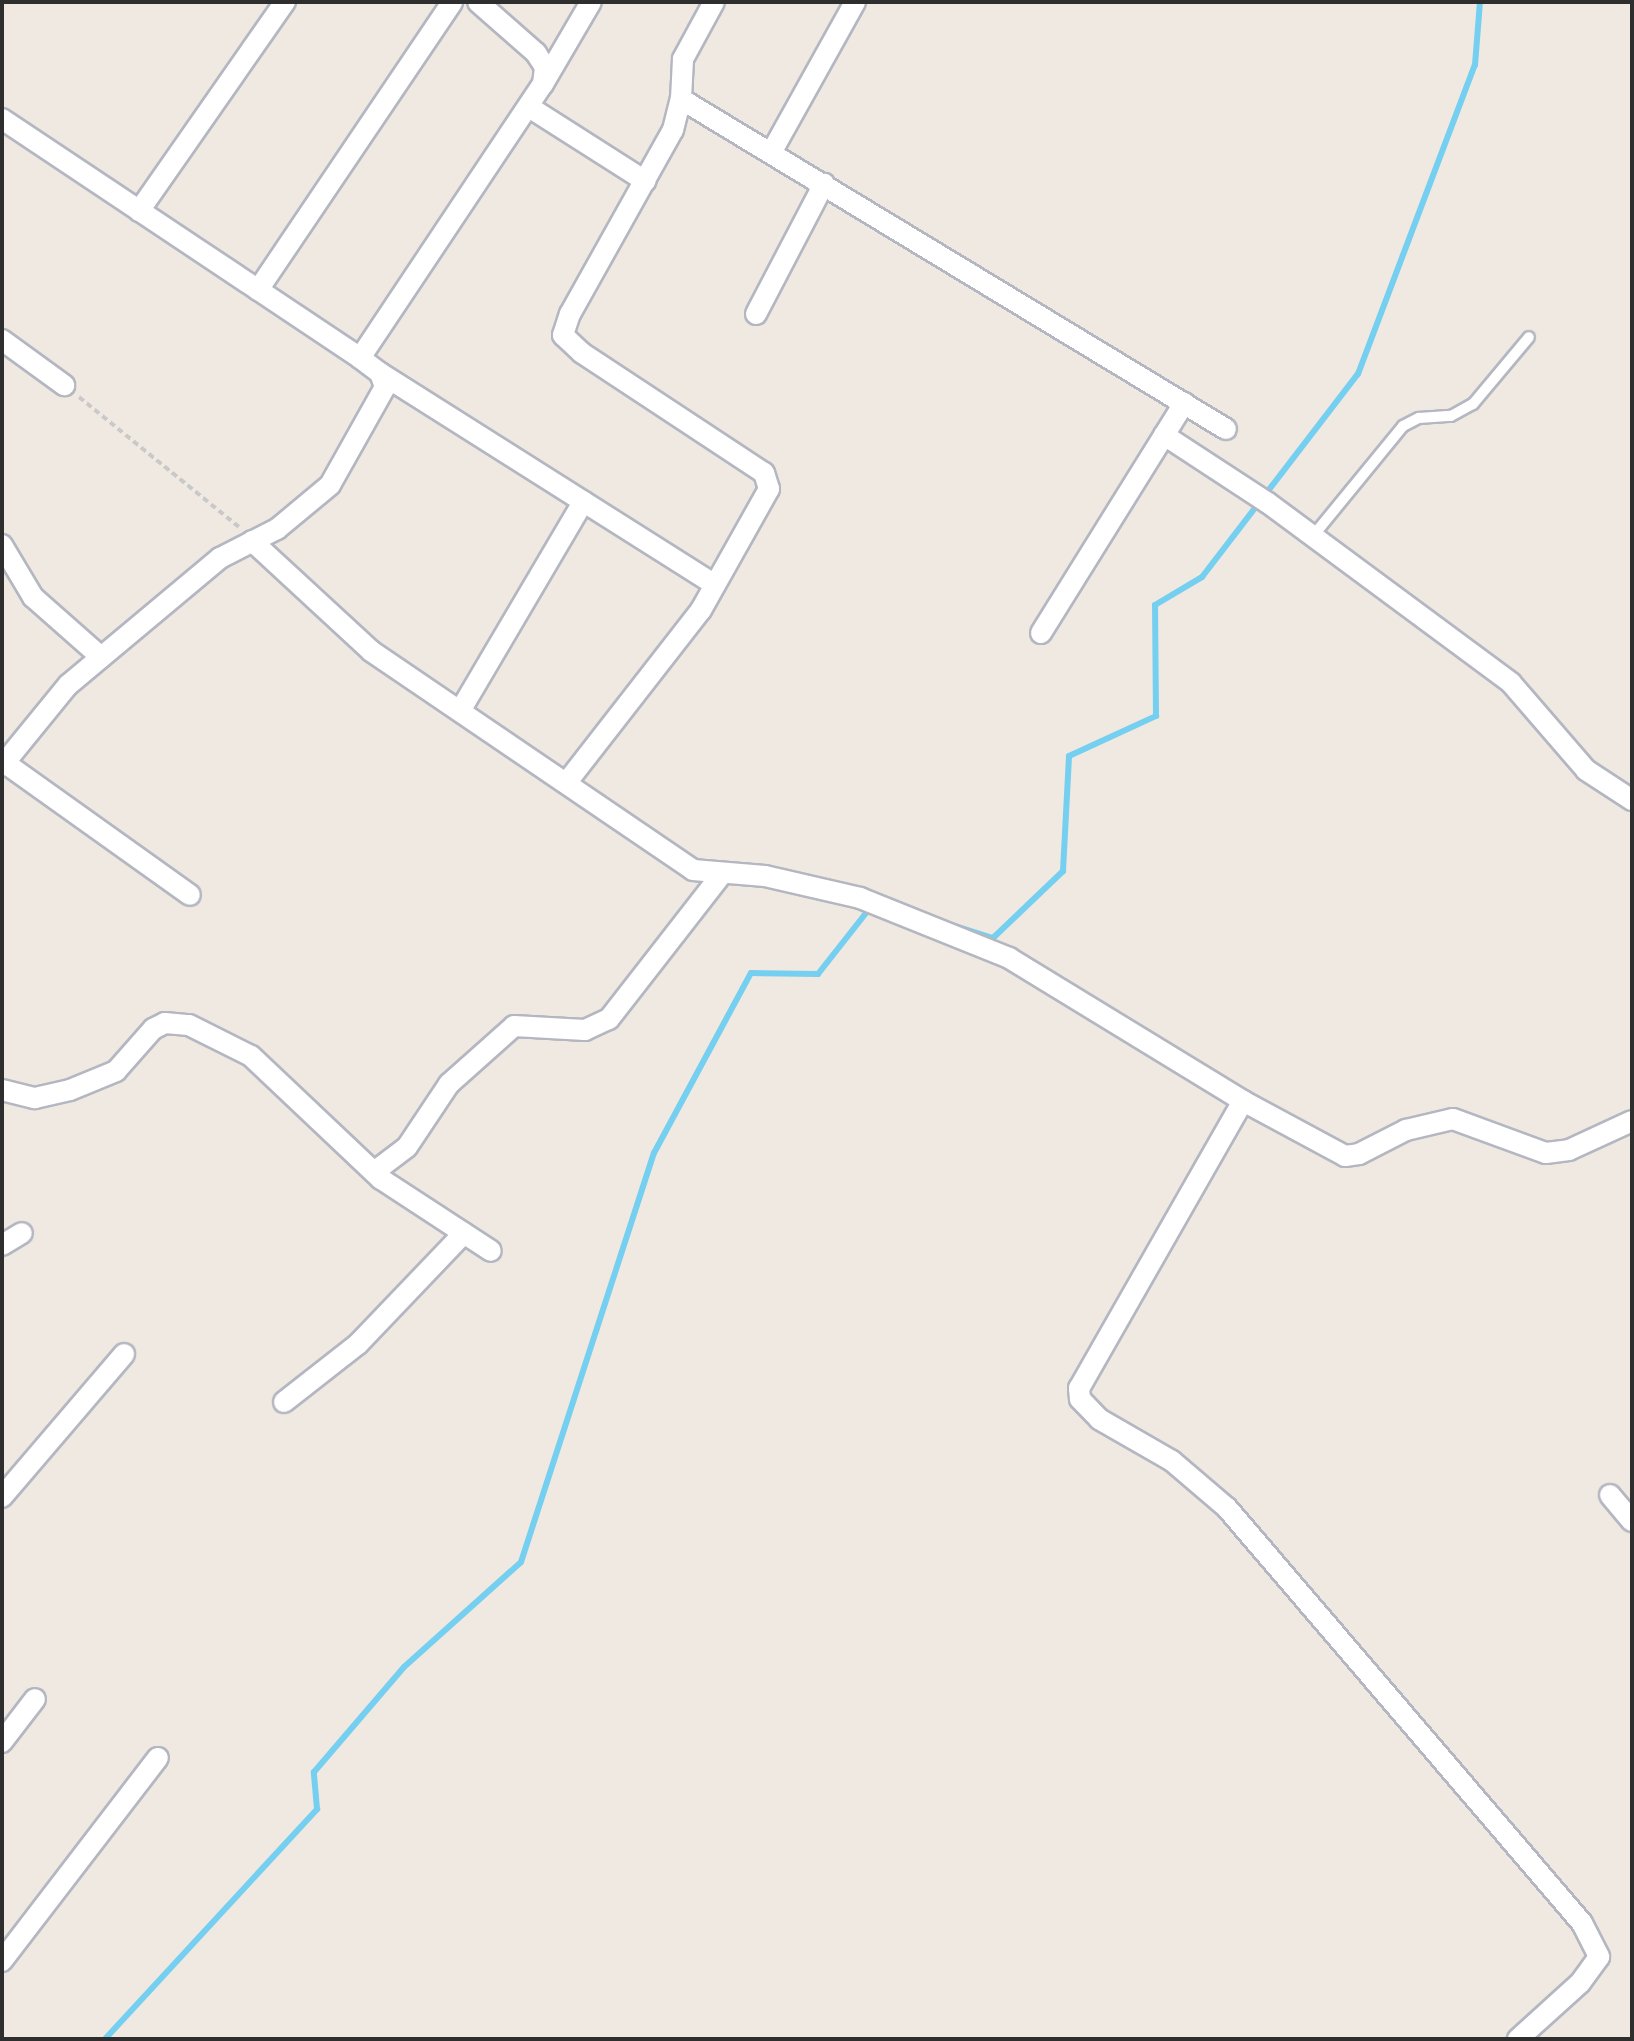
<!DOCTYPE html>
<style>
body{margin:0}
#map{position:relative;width:1634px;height:2041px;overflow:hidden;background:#efe9e1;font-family:Signika,sans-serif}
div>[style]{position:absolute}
.stream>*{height:6px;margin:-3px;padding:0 3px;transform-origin:3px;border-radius:3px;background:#75cff0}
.path>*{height:4px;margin-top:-2px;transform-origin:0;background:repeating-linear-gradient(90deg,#c9c9c9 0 6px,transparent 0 10px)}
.roads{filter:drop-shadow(2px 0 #b4b7c1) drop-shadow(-2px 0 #b4b7c1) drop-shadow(0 2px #b4b7c1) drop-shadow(0 -2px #b4b7c1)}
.service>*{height:10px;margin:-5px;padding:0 5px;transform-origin:5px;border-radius:5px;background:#fff}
.minor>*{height:20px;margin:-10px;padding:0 10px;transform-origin:10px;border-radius:10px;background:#fff}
span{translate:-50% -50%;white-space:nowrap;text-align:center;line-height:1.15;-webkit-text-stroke:6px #fff;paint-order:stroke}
.frame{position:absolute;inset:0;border:4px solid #2e2e2e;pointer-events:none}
</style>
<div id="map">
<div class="stream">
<i style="left:949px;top:924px;width:46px;rotate:17.7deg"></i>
<i style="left:993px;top:938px;width:97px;rotate:-43.7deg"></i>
<i style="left:1063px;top:871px;width:115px;rotate:-87deg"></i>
<i style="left:1069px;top:756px;width:96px;rotate:-24.7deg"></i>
<i style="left:1156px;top:716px;width:111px;rotate:-90.5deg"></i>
<i style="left:1155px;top:605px;width:55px;rotate:-30.8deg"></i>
<i style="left:1202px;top:577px;width:256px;rotate:-52.5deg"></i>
<i style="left:1358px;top:374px;width:330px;rotate:-69.3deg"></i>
<i style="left:1475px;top:65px;width:63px;rotate:-85.5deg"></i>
<i style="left:105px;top:2039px;width:313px;rotate:-47.3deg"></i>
<i style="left:317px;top:1809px;width:37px;rotate:-95deg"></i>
<i style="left:314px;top:1772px;width:138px;rotate:-49.4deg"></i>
<i style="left:404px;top:1667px;width:157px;rotate:-41.9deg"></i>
<i style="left:521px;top:1562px;width:430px;rotate:-72deg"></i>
<i style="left:654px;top:1153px;width:204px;rotate:-61.7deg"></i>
<i style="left:751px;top:973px;width:67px;rotate:0.9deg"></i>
<i style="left:818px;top:974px;width:84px;rotate:-51.8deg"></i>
</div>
<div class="path">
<i style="left:79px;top:397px;width:206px;rotate:39.1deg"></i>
</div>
<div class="roads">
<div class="service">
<i style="left:1313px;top:536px;width:142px;rotate:-50.7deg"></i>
<i style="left:1403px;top:426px;width:18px;rotate:-27deg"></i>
<i style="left:1419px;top:418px;width:32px;rotate:-4deg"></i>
<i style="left:1451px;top:416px;width:25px;rotate:-29deg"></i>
<i style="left:1473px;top:404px;width:87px;rotate:-50.1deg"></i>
</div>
<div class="minor">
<i style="left:543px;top:84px;width:95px;rotate:-59.7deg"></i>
<i style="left:681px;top:99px;width:637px;rotate:31.2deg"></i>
<i style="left:529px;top:107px;width:138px;rotate:32.5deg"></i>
<i style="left:2px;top:119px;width:430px;rotate:33.7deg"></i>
<i style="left:360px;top:358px;width:25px;rotate:37deg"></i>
<i style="left:380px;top:373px;width:15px;rotate:70deg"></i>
<i style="left:385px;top:387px;width:112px;rotate:119.3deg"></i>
<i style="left:330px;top:485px;width:69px;rotate:140.3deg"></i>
<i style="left:277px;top:529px;width:64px;rotate:153deg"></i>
<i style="left:220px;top:558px;width:198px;rotate:140.1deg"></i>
<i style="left:68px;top:685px;width:104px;rotate:129.2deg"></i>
<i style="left:771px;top:153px;width:173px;rotate:-60.9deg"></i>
<i style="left:139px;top:211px;width:255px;rotate:-55.1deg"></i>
<i style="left:258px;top:290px;width:347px;rotate:-56deg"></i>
<i style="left:756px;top:314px;width:147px;rotate:-62.4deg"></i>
<i style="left:2px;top:340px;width:77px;rotate:36deg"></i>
<i style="left:360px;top:358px;width:329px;rotate:-56.3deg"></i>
<i style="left:543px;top:84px;width:17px;rotate:-83deg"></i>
<i style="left:545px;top:67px;width:17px;rotate:-123deg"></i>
<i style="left:536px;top:53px;width:77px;rotate:-138.7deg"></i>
<i style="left:380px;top:373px;width:396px;rotate:32.3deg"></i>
<i style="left:1164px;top:435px;width:124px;rotate:33.2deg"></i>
<i style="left:1268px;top:503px;width:302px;rotate:36.5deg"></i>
<i style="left:1511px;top:683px;width:115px;rotate:49.2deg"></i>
<i style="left:1586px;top:770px;width:55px;rotate:33.1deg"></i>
<i style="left:252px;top:541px;width:162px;rotate:42.7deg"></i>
<i style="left:371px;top:651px;width:389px;rotate:34.2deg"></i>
<i style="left:693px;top:870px;width:72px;rotate:4.8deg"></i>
<i style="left:765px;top:876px;width:98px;rotate:13deg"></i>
<i style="left:860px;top:898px;width:161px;rotate:21.9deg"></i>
<i style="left:1009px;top:958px;width:274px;rotate:31.4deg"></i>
<i style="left:1243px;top:1101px;width:116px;rotate:28.3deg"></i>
<i style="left:1345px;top:1156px;width:14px;rotate:-8deg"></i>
<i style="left:1359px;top:1154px;width:53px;rotate:-27.1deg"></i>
<i style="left:1406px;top:1130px;width:48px;rotate:-13.2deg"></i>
<i style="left:1453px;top:1119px;width:99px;rotate:20.1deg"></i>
<i style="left:1546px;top:1153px;width:23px;rotate:-7deg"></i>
<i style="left:1569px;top:1150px;width:69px;rotate:-24.7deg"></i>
<i style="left:2px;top:545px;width:61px;rotate:59.2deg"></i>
<i style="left:33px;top:597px;width:91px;rotate:41.4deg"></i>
<i style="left:1041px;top:633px;width:271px;rotate:-58.1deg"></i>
<i style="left:460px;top:711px;width:243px;rotate:-59.5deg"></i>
<i style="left:5px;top:763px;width:227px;rotate:35.5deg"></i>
<i style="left:567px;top:782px;width:218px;rotate:-52.1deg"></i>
<i style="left:701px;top:610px;width:139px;rotate:-60.7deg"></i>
<i style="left:769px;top:489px;width:17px;rotate:-107deg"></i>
<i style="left:764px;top:473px;width:218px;rotate:-146.6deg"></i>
<i style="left:582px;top:353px;width:26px;rotate:-137deg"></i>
<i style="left:563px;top:335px;width:22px;rotate:-72deg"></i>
<i style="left:570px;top:314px;width:211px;rotate:-60.8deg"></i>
<i style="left:673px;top:130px;width:32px;rotate:-76deg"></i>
<i style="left:681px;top:99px;width:40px;rotate:-87.1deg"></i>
<i style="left:683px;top:59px;width:65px;rotate:-61.5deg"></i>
<i style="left:2px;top:1090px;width:34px;rotate:14deg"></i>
<i style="left:35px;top:1098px;width:36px;rotate:-13deg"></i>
<i style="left:70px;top:1090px;width:50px;rotate:-22.4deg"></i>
<i style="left:116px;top:1071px;width:56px;rotate:-48.6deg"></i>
<i style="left:153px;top:1029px;width:13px;rotate:-27deg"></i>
<i style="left:165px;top:1023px;width:24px;rotate:5deg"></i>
<i style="left:189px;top:1025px;width:69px;rotate:26.6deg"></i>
<i style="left:251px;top:1056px;width:179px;rotate:43.4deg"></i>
<i style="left:381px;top:1179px;width:131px;rotate:33.2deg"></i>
<i style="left:1243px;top:1101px;width:331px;rotate:119.7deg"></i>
<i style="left:1079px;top:1388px;width:11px;rotate:85deg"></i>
<i style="left:1080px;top:1399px;width:28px;rotate:46deg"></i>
<i style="left:1099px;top:1419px;width:84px;rotate:29.9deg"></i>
<i style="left:1172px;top:1461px;width:72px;rotate:40.5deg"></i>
<i style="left:1227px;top:1508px;width:546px;rotate:49.46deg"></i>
<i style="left:1582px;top:1923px;width:38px;rotate:63deg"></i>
<i style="left:1599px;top:1957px;width:32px;rotate:126deg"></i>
<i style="left:1580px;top:1983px;width:84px;rotate:137.9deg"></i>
<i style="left:374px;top:1172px;width:41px;rotate:-37.1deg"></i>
<i style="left:407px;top:1147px;width:76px;rotate:-56.3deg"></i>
<i style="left:449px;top:1084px;width:87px;rotate:-41.7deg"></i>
<i style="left:514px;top:1026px;width:71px;rotate:3.2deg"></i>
<i style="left:585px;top:1030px;width:26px;rotate:-25deg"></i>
<i style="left:609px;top:1019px;width:184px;rotate:-52.1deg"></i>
<i style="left:2px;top:1245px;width:23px;rotate:-31deg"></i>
<i style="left:284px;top:1402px;width:94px;rotate:-38.1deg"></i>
<i style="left:358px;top:1344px;width:153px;rotate:-46.3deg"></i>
<i style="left:1610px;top:1495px;width:34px;rotate:50deg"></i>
<i style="left:2px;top:1497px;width:188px;rotate:-49.5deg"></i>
<i style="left:2px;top:1742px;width:54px;rotate:-52.5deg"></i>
<i style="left:2px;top:1961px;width:256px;rotate:-52.5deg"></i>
</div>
</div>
<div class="frame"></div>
</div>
